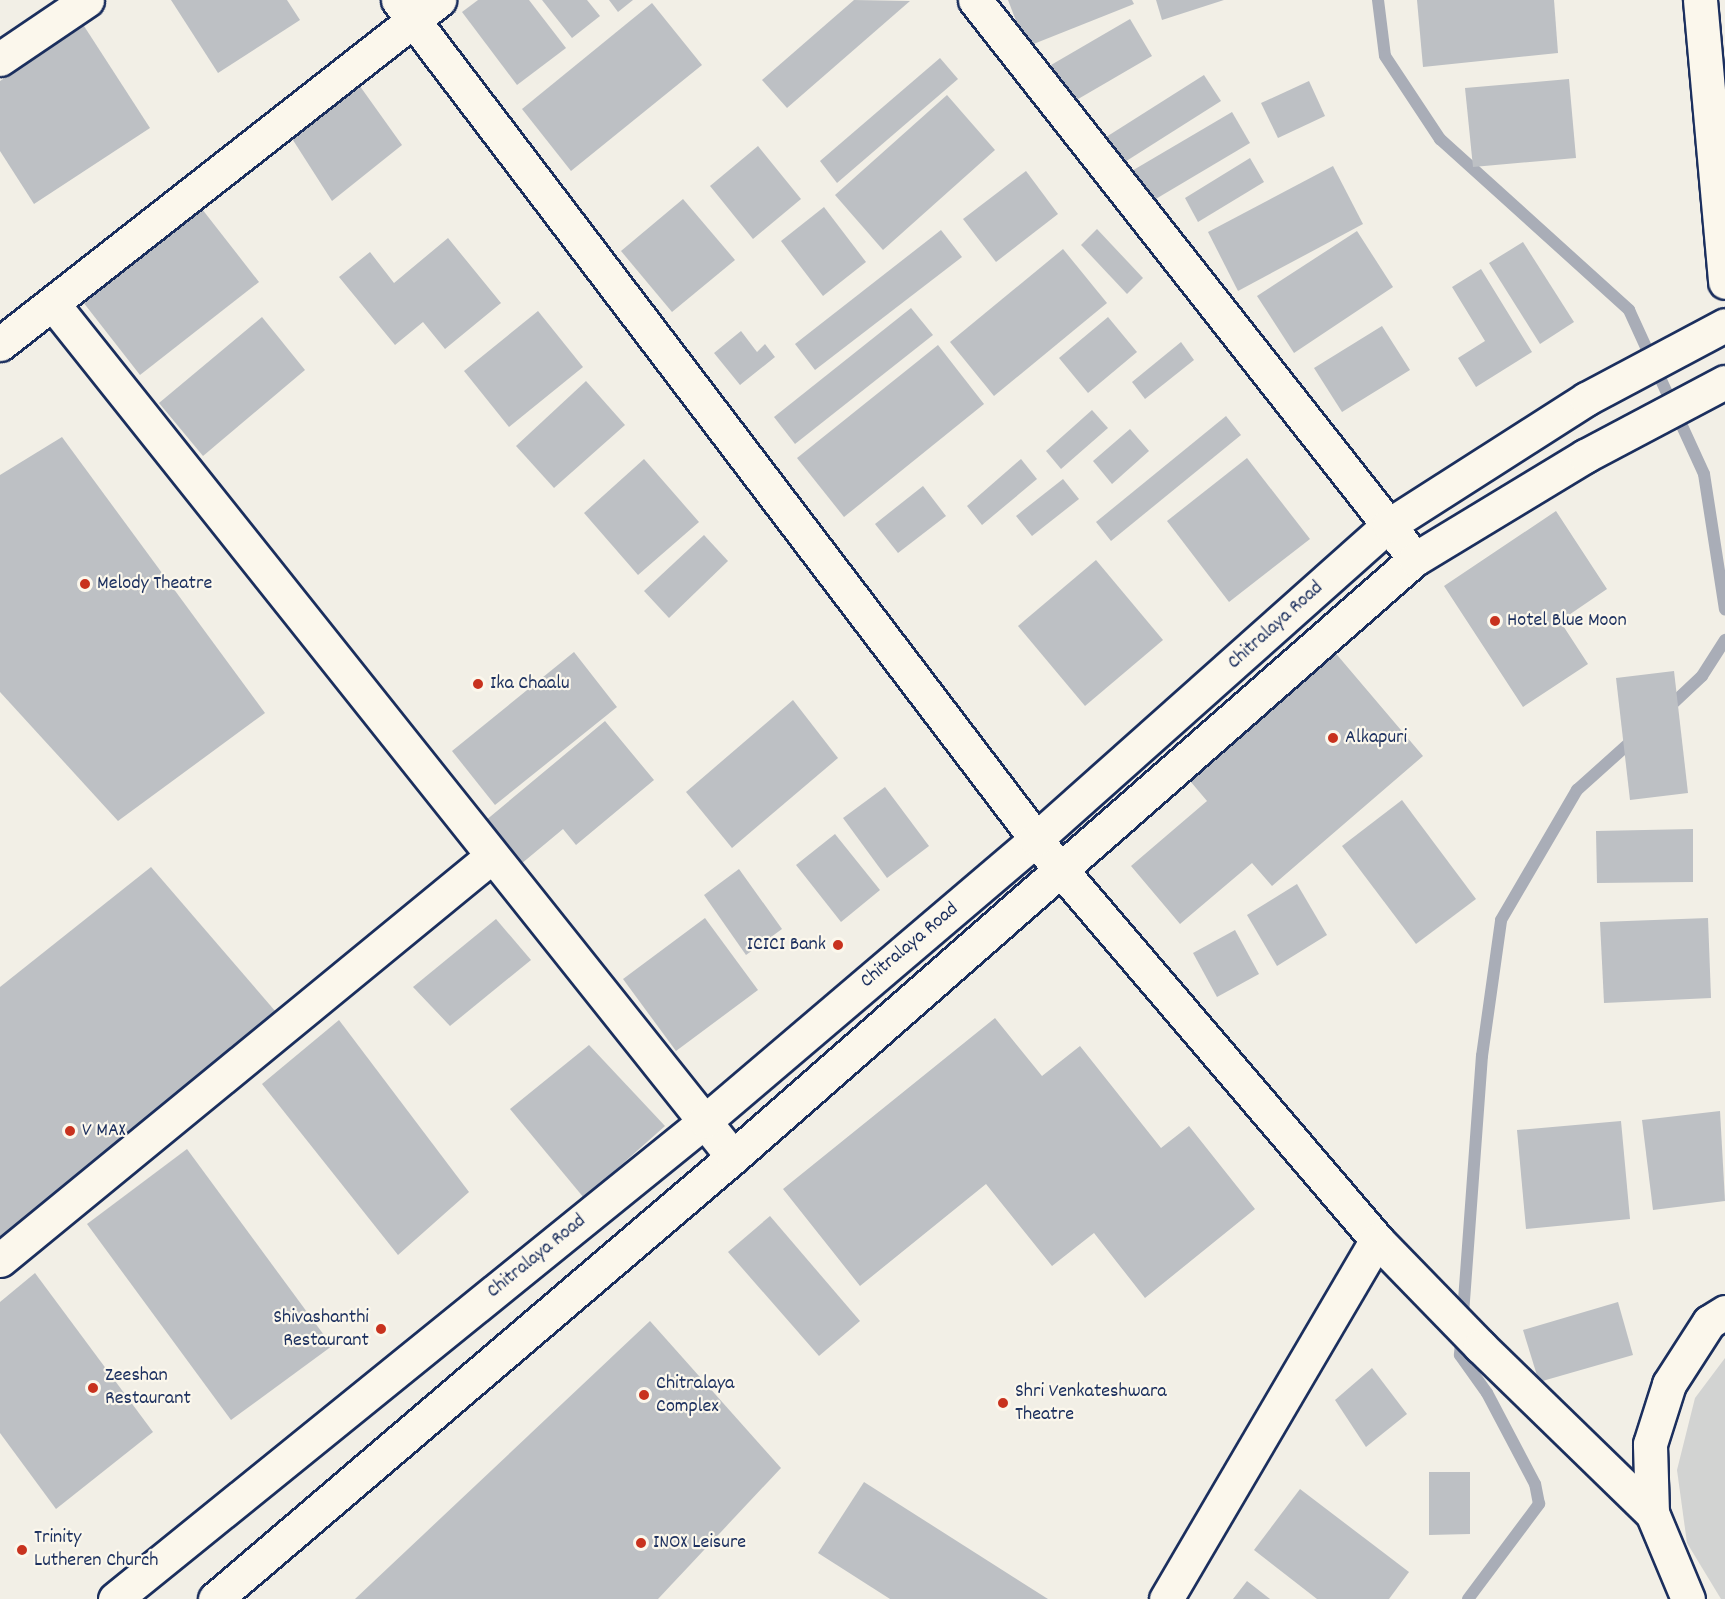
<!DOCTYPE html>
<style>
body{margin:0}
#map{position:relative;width:1725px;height:1599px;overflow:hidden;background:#f2efe6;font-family:Dekko,sans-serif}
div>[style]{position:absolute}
.green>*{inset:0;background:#d2d3d2}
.stream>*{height:12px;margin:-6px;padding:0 6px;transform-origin:6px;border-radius:6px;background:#a9adb7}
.building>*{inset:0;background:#bdc0c4}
.roads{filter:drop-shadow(2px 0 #1b2f5e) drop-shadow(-2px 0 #1b2f5e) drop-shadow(0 2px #1b2f5e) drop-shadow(0 -2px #1b2f5e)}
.minor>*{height:33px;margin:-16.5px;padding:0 16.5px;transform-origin:16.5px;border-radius:16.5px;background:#fbf7ec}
.tertiary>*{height:33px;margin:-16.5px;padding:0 16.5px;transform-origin:16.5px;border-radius:16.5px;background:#fbf7ec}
.secondary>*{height:33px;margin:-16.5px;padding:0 16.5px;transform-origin:16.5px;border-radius:16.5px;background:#fbf7ec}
.dots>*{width:16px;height:16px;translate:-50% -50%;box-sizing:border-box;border:3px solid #fbf7ec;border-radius:50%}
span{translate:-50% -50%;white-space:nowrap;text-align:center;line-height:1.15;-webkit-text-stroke:4.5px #fbf7ec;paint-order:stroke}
.poi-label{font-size:20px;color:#1b2f5e}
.left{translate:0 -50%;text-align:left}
.right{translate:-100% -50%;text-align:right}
.street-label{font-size:20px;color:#1b2f5e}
</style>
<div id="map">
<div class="green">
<i style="clip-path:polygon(1725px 1358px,1725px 1599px,1721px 1599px,1687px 1543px,1677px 1470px,1695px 1398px)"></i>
</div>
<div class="stream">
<i style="left:1378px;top:0;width:56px;rotate:82.9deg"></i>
<i style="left:1385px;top:56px;width:100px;rotate:56.5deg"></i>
<i style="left:1440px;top:139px;width:255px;rotate:42.1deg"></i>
<i style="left:1629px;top:310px;width:180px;rotate:65.4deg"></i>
<i style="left:1704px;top:474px;width:137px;rotate:81.2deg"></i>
<i style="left:1667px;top:709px;width:48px;rotate:-43.3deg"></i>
<i style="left:1702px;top:676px;width:43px;rotate:-57.4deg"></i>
<i style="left:1468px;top:1599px;width:119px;rotate:-53.2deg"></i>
<i style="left:1539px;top:1504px;width:20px;rotate:-101deg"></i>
<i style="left:1535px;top:1484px;width:103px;rotate:-117.8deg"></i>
<i style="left:1487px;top:1393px;width:47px;rotate:-125.4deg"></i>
<i style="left:1460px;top:1355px;width:300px;rotate:-85.8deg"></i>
<i style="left:1482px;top:1056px;width:137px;rotate:-82deg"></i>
<i style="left:1501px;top:920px;width:151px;rotate:-59.7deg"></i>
<i style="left:1577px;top:790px;width:79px;rotate:-41.9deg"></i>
</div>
<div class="building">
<i style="clip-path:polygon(171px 0,287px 0,300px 20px,218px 73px)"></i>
<i style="clip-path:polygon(478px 0,529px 0,566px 48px,517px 85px,462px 12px)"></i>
<i style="clip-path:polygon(542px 0,587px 0,600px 16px,572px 38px)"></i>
<i style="clip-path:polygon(609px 0,633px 0,618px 12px)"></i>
<i style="clip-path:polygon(854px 0,910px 1px,787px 108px,762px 80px)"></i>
<i style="clip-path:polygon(1008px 0,1132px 0,1134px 4px,1026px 47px)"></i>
<i style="clip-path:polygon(1156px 0,1224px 0,1162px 20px)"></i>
<i style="clip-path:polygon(1417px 0,1554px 0,1558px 53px,1423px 67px)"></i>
<i style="clip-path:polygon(652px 3px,702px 65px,571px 171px,522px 109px)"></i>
<i style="clip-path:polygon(1130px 19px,1152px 56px,1073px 102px,1051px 65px)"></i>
<i style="clip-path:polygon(84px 26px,150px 128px,34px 204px,0 151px,0 81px)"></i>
<i style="clip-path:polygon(940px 58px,958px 79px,837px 183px,820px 161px)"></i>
<i style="clip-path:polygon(1204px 75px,1221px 101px,1120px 165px,1103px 139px)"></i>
<i style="clip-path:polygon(1569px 79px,1576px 158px,1473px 167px,1465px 88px)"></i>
<i style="clip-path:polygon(1309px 81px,1325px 116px,1278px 138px,1261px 103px)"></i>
<i style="clip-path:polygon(357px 82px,402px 145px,332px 201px,291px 137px)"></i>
<i style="clip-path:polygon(947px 95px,995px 150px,883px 250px,835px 195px)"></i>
<i style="clip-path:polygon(1232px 112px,1250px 143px,1149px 203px,1130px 172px)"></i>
<i style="clip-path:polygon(758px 146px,801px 199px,753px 239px,710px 186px)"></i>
<i style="clip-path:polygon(1250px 158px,1264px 182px,1198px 222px,1185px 198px)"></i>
<i style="clip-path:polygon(1333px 166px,1363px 224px,1238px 291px,1208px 232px)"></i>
<i style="clip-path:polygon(1026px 171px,1058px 214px,996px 262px,963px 219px)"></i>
<i style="clip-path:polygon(683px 199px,735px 260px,672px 312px,621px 251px)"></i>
<i style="clip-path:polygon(824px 207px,866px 262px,823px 296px,781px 241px)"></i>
<i style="clip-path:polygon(202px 209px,259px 282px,140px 375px,83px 302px)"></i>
<i style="clip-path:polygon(1097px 229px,1143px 278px,1127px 294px,1081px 245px)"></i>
<i style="clip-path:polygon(941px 230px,962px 257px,815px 370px,795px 344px)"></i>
<i style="clip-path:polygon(1357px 231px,1393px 287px,1294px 353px,1257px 296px)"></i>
<i style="clip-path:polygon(448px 238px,501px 303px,445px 349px,423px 322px,395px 345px,339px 277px,370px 252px,394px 283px)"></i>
<i style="clip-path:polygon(1523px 242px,1574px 322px,1540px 344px,1489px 263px)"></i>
<i style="clip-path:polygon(1063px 249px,1107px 303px,994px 396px,950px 342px)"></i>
<i style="clip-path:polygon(1481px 269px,1532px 352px,1476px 387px,1458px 358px,1485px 341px,1452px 287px)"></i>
<i style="clip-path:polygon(911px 308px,933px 335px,795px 444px,774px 417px)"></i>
<i style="clip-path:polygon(538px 311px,583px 367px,509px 427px,464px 371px)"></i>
<i style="clip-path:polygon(262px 317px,305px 370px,203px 456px,159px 403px)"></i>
<i style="clip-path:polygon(1108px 317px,1137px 352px,1088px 393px,1059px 358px)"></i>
<i style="clip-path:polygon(1382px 326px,1410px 370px,1342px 412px,1314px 368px)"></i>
<i style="clip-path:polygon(741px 331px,757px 352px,765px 344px,775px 357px,740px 385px,714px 353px)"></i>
<i style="clip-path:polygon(1181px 342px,1194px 360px,1145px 399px,1132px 382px)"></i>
<i style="clip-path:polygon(938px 345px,984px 404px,844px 517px,797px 458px)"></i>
<i style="clip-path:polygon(586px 381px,625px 425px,554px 488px,516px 446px)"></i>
<i style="clip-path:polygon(1092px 410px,1108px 428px,1061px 469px,1046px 451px)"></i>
<i style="clip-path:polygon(1226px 416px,1241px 435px,1111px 541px,1096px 522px)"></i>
<i style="clip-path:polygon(1130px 429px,1149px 451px,1112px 484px,1093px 461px)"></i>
<i style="clip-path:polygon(62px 437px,265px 713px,118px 821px,0 692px,0 475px)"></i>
<i style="clip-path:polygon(1247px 458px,1310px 539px,1229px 602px,1167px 521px)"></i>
<i style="clip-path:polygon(644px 459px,699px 522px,638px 575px,584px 513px)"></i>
<i style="clip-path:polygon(1021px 459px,1037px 479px,982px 525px,967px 506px)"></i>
<i style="clip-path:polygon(1063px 479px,1079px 499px,1032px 536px,1016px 516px)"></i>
<i style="clip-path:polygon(923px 486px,946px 516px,898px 553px,875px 524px)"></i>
<i style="clip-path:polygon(1556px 511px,1607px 589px,1560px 621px,1588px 664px,1523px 707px,1444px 586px)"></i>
<i style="clip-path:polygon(704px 535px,728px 561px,669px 618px,644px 591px)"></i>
<i style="clip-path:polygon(1096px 560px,1163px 640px,1085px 706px,1018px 626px)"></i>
<i style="clip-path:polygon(1327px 643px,1423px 756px,1272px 886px,1252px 863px,1180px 924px,1131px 866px,1207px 801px,1180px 769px)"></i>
<i style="clip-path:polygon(574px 652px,617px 707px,495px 805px,452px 751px)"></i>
<i style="clip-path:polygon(1674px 671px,1688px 793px,1630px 800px,1616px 678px)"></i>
<i style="clip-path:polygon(793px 700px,838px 758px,732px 848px,686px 792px)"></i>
<i style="clip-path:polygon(605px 721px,654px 780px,576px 845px,563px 829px,521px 864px,485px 821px)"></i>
<i style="clip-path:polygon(885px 787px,929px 846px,887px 878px,843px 818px)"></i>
<i style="clip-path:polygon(1402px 800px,1476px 899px,1416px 944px,1342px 846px)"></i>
<i style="clip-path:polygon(1693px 829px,1693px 882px,1597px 883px,1596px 831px)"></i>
<i style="clip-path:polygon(835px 834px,880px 890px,841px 922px,796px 865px)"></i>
<i style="clip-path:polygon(151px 867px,282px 1019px,0 1242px,0 987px)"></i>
<i style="clip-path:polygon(739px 869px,782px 929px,746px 955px,704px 895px)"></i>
<i style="clip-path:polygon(1297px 884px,1327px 935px,1277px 966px,1247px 915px)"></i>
<i style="clip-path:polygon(705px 918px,758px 990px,676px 1051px,623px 979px)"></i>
<i style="clip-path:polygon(1708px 918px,1711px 998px,1604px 1003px,1600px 922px)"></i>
<i style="clip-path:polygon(496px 919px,531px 960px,450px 1026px,413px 987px)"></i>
<i style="clip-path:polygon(1235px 930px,1259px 974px,1217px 997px,1193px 953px)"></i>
<i style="clip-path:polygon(995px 1018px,1042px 1076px,1080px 1046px,1161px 1148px,1189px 1126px,1255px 1209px,1145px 1298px,1094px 1233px,1052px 1266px,986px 1184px,860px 1286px,783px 1189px)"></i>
<i style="clip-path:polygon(339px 1020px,469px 1192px,398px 1255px,262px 1084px)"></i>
<i style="clip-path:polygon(589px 1045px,665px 1126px,584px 1198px,510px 1109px)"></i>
<i style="clip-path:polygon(1720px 1111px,1725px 1201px,1653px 1210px,1642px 1120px)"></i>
<i style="clip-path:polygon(1621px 1121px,1630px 1219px,1526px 1229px,1517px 1130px)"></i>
<i style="clip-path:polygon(187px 1149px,332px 1346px,231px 1420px,87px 1224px)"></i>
<i style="clip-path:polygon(770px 1216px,860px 1321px,819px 1356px,728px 1252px)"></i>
<i style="clip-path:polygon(35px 1273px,153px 1432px,56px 1509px,0 1433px,0 1302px)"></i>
<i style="clip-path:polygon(1618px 1302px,1633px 1355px,1539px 1382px,1523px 1330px)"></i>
<i style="clip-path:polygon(650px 1321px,781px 1468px,658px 1599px,355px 1599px)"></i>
<i style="clip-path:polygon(1372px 1368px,1407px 1414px,1366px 1447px,1335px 1400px)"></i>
<i style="clip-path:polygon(1429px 1472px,1470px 1472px,1470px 1534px,1429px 1535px)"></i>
<i style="clip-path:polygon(864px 1482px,1048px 1599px,890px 1599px,818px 1553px)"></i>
<i style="clip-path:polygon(1300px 1489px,1409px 1572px,1389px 1599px,1317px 1599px,1254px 1550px)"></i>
<i style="clip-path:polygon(1247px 1581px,1270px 1599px,1233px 1599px)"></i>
</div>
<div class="roads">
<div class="minor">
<i style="left:975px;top:0;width:711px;rotate:51.79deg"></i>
<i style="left:0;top:59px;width:105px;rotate:-34.1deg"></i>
<i style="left:53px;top:304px;width:1091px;rotate:51.44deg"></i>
<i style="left:0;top:344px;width:558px;rotate:-38.08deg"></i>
<i style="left:1061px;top:870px;width:487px;rotate:49.5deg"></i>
<i style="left:1377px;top:1240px;width:148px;rotate:45.8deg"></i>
<i style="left:1480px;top:1346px;width:240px;rotate:44.2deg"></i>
<i style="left:0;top:1260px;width:635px;rotate:-39.38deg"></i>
<i style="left:1166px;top:1599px;width:416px;rotate:-59.6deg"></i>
</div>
<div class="tertiary">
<i style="left:1700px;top:0;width:283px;rotate:84.9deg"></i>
<i style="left:1688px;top:1599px;width:93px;rotate:-112.7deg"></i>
<i style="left:1652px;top:1513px;width:69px;rotate:-91.7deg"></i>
<i style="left:1650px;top:1444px;width:63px;rotate:-72.4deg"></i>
<i style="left:1669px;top:1384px;width:74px;rotate:-57.2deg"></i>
<i style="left:1709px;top:1322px;width:19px;rotate:-32deg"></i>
</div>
<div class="secondary">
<i style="left:398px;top:0;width:1077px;rotate:52.74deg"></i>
<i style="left:115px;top:1599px;width:759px;rotate:-39.01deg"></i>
<i style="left:705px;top:1121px;width:435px;rotate:-40.4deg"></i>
<i style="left:1036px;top:839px;width:472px;rotate:-41.7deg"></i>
<i style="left:1389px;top:525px;width:234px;rotate:-32.6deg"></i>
<i style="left:1586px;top:399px;width:157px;rotate:-28deg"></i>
<i style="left:215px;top:1599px;width:681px;rotate:-40.47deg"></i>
<i style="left:733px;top:1157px;width:907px;rotate:-41.25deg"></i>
<i style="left:1415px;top:559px;width:199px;rotate:-31.2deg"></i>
<i style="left:1585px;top:456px;width:158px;rotate:-27.9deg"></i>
</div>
</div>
<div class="dots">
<i style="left:85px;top:584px;background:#c8321e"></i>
<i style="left:1495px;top:621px;background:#c8321e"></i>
<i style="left:478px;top:684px;background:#c8321e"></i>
<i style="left:1333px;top:738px;background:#c8321e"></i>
<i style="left:838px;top:945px;background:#c8321e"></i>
<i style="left:70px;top:1131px;background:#c8321e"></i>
<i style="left:381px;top:1329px;background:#c8321e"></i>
<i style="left:93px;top:1388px;background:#c8321e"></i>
<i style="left:644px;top:1395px;background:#c8321e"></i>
<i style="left:1003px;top:1403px;background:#c8321e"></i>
<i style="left:641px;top:1543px;background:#c8321e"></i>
<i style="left:22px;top:1550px;background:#c8321e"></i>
</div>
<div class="poi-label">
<span class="left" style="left:97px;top:584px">Melody Theatre</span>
<span class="left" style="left:1507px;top:621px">Hotel Blue Moon</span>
<span class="left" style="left:490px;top:684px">Ika Chaalu</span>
<span class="left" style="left:1345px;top:738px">Alkapuri</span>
<span class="right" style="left:826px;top:945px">ICICI Bank</span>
<span class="left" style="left:82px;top:1131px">V MAX</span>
<span class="right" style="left:369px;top:1330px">Shivashanthi<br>Restaurant</span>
<span class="left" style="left:105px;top:1388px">Zeeshan<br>Restaurant</span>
<span class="left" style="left:656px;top:1396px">Chitralaya<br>Complex</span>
<span class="left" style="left:1015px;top:1404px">Shri Venkateshwara<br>Theatre</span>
<span class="left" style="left:34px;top:1550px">Trinity<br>Lutheren Church</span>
<span class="left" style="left:653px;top:1543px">INOX Leisure</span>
</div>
<div class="street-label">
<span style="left:1276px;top:626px;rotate:-42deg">Chitralaya Road</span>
<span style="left:910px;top:946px;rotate:-40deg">Chitralaya Road</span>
<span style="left:537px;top:1257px;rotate:-39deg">Chitralaya Road</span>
</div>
</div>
